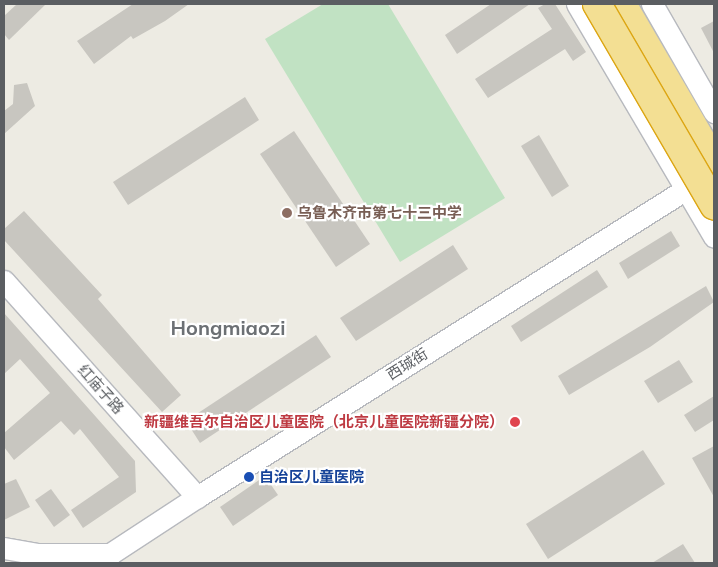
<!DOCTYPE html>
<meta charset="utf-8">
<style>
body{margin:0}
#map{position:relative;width:718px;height:567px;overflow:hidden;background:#edebe3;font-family:Mulish,"Noto Sans SC",sans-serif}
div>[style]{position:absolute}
.green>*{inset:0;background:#c1e2c3}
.building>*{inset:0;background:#c8c6c0}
.roads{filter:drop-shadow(1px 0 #b7b9be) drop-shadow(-1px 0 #b7b9be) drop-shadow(0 1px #b7b9be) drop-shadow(0 -1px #b7b9be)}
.secondary>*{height:21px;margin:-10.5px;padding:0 10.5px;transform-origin:10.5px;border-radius:10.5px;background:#fff}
.highway>*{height:28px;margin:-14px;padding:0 14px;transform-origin:14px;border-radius:14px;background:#f3df93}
.bridges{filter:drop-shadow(1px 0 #dca614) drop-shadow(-1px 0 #dca614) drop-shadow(0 1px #dca614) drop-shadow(0 -1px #dca614)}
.highway-bridge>*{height:28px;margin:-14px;padding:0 14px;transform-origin:14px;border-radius:14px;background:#f3df93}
.dots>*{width:14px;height:14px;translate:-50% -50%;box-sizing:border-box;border:2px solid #fff;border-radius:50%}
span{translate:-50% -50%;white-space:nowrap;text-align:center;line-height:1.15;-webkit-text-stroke:4.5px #fff;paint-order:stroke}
.education-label{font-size:15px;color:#785e54;font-weight:700}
.left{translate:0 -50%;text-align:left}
.street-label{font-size:15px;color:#5b5e62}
.health-label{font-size:15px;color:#be3a42;font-weight:700}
.right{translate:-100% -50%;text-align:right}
.transit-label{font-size:15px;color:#164399;font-weight:700}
.district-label{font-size:20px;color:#6c7074;font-weight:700}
.frame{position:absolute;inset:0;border:5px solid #5b5e62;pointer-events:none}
</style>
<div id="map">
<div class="green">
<i style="clip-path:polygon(323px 4px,388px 4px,505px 198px,400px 262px,265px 39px)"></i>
</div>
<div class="building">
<i style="clip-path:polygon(17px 4px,46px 4px,9px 40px,4px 34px,4px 16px)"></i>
<i style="clip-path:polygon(133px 4px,189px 4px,165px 21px,133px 39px,131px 36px,94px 64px,77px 41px)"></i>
<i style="clip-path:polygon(491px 4px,530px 4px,457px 54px,445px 35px)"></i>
<i style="clip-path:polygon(545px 4px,555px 4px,586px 52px,573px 61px,565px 49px,488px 98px,475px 79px,552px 29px,538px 8px)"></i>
<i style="clip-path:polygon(714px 21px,714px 53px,701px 28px)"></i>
<i style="clip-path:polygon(27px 83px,35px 106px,4px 134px,4px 111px,13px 104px,14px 85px)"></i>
<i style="clip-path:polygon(245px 97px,259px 120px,128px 205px,113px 182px)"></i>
<i style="clip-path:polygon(294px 131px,370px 244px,336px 267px,260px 154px)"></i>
<i style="clip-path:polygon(539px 135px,569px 186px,552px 197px,521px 146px)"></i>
<i style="clip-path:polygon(24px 211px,102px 295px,98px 299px,181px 395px,162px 412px,4px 240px,4px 229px)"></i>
<i style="clip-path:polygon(671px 231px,680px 246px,628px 279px,619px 263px)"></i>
<i style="clip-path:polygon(453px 245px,468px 269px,356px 341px,340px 318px)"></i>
<i style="clip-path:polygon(597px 270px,608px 287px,521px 342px,511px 326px)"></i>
<i style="clip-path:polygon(706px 286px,714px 302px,650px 347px,569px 395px,558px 376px)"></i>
<i style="clip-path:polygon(4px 313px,135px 461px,136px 492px,83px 528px,71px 510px,119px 477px,80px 429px,74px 435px,61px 421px,14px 460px,4px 447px,4px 433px,50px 393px,20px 359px,4px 374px)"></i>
<i style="clip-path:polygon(316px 335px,331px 357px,200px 443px,186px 421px)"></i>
<i style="clip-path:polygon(679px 360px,693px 382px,658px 403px,644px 381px)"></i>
<i style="clip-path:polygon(714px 396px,714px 420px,695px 432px,684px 415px)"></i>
<i style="clip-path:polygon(714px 446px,714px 497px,692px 458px)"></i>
<i style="clip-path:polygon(643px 450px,665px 484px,548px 559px,526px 524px)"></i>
<i style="clip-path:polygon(265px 476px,278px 495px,233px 526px,220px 507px)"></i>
<i style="clip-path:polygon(16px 479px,30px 507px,4px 520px,4px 484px)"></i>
<i style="clip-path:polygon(51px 489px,70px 515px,54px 527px,35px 500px)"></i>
<i style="clip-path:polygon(683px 544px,695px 563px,652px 563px)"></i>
</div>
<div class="roads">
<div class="secondary">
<i style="left:577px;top:4px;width:270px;rotate:59.5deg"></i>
<i style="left:652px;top:4px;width:125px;rotate:60.1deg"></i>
<i style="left:4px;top:281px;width:290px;rotate:48.2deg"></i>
<i style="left:4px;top:548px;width:36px;rotate:10deg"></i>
<i style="left:39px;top:554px;width:71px"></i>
<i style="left:104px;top:563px;width:11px;rotate:-56deg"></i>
<i style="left:110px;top:554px;width:104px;rotate:-33.2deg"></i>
<i style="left:197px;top:497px;width:610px;rotate:-32.2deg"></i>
</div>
<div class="highway">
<i style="left:622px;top:4px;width:183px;rotate:59.8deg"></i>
</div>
</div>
<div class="bridges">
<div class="highway-bridge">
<i style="left:597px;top:4px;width:233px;rotate:59.8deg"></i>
</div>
</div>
<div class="dots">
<i style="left:287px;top:213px;background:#8d6e63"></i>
<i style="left:515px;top:422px;background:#e0444e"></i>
<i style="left:249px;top:477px;background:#1a4fb4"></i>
</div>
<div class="education-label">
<span class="left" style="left:297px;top:213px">乌鲁木齐市第七十三中学</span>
</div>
<div class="street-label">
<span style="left:407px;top:364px;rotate:-32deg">西珹街</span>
<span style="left:101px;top:389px;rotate:48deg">红庙子路</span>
</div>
<div class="health-label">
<span class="right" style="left:504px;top:422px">新疆维吾尔自治区儿童医院（北京儿童医院新疆分院）</span>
</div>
<div class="transit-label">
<span class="left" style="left:259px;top:477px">自治区儿童医院</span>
</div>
<div class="district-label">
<span style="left:228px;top:327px">Hongmiaozi</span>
</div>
<div class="frame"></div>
</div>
